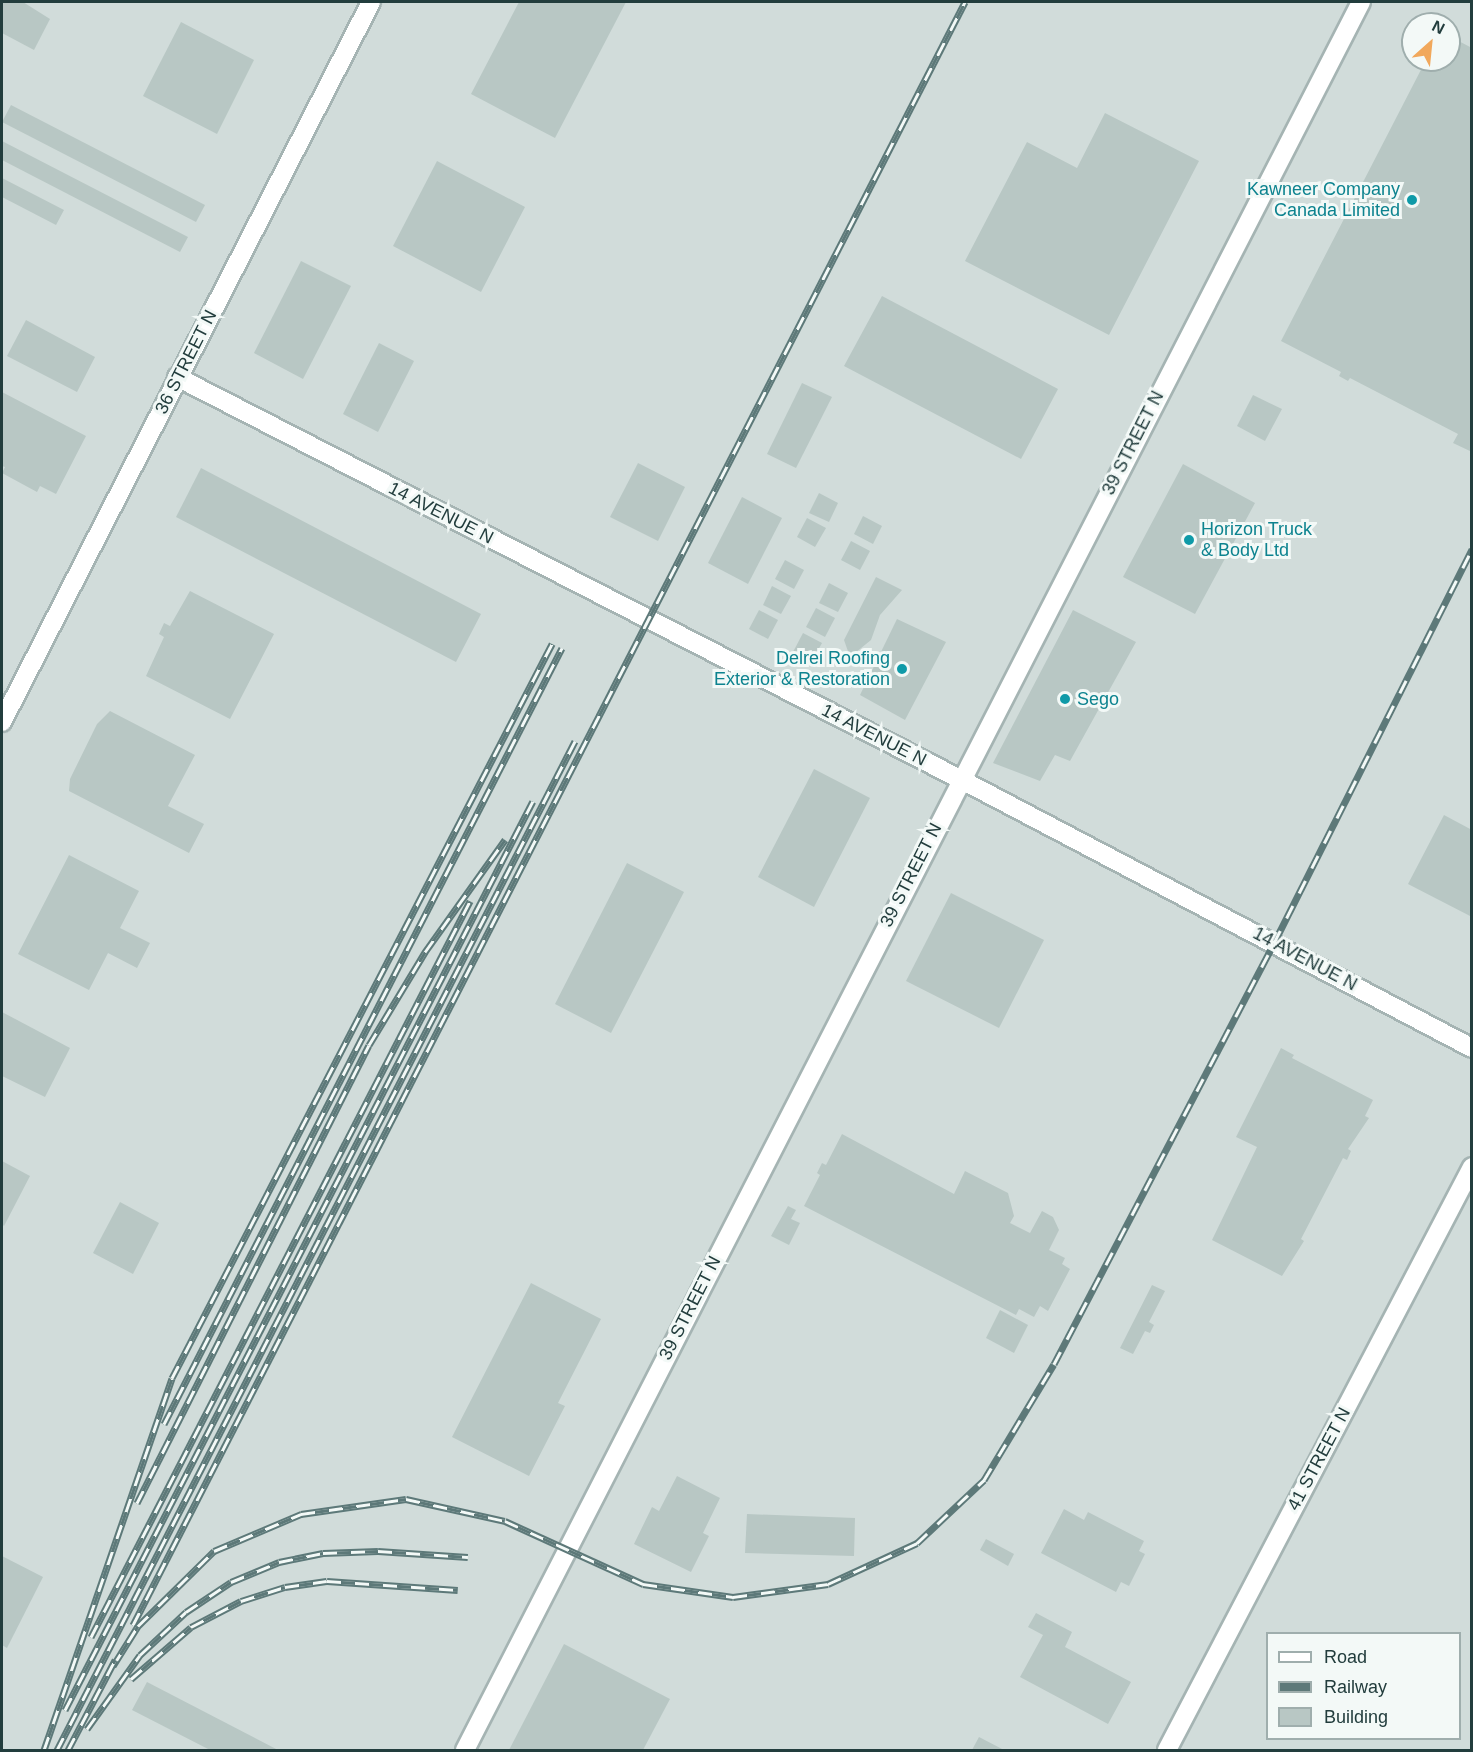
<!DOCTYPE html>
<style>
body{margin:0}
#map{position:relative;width:1473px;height:1752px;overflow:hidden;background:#e2eceb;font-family:Helvetica,sans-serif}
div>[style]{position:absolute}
.built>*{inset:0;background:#d1dcda}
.building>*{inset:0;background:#b8c7c4}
.roads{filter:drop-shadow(2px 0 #a5b4b3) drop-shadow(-2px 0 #a5b4b3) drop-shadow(0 2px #a5b4b3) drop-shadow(0 -2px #a5b4b3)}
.street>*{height:18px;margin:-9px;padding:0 9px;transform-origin:9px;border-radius:9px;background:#fff}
.secondary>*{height:18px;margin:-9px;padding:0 9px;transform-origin:9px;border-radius:9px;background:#fff}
.rail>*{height:7px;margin-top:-3.5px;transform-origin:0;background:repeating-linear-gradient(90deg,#f3f9f7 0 14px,#5d7979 0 28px);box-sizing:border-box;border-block:2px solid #5d7979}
.dots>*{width:16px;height:16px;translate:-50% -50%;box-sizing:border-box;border:3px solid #f3f9f7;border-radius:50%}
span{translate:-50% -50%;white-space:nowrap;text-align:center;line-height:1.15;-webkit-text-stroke:6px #f3f9f7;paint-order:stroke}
.culture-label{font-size:18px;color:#0d838f}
.right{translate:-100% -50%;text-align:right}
.left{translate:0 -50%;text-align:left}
.street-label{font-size:18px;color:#223d3d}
.frame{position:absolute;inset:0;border:3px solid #223d3d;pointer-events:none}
.legend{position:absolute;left:1266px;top:1632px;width:195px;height:108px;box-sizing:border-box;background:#f3f9f7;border:2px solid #9faead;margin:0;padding:8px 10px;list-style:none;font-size:18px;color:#223d3d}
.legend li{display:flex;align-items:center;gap:12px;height:30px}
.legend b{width:30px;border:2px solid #9faead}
.north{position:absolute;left:1401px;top:12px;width:60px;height:60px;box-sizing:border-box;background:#f3f9f7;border:2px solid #9faead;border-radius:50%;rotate:27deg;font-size:16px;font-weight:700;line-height:24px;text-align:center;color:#223d3d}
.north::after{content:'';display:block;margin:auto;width:21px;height:27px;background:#f1a85c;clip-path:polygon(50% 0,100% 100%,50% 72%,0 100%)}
</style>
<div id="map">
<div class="built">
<i style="clip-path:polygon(evenodd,2px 2px,1471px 2px,1471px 1750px,2px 1750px,2px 2px,1413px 24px,1449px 24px,1449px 60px,1413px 60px,1413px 24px,2px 2px,1268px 1634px,1460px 1634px,1460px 1738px,1268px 1738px,1268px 1634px)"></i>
</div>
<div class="building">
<i style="clip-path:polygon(2px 2px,23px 2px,50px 19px,34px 50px,2px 33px)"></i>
<i style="clip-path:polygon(519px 2px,626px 2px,555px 138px,471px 94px)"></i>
<i style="clip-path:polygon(181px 22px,254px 60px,217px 134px,143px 96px)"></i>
<i style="clip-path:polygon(1449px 36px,1472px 48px,1472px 452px,1453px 443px,1458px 434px,1350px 378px,1348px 381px,1339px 376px,1341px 372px,1281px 341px,1426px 60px,1449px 60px)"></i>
<i style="clip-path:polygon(11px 105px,205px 205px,196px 222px,2px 122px)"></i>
<i style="clip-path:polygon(1105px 113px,1199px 161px,1109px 335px,965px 261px,1027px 142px,1077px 168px)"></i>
<i style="clip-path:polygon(2px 141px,188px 237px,180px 252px,2px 160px)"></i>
<i style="clip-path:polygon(437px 161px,525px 207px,481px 292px,393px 246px)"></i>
<i style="clip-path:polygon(2px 178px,64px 210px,56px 225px,2px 197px)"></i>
<i style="clip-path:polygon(301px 261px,351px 286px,303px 379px,254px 353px)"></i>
<i style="clip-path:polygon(882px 296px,1058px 389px,1021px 459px,844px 366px)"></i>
<i style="clip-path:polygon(26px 320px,95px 357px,77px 392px,7px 356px)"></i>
<i style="clip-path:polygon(379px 343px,414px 361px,378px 432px,343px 414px)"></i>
<i style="clip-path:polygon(802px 383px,832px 397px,796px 468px,767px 454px)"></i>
<i style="clip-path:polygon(2px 392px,86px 436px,56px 494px,40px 486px,37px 492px,2px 473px,5px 467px,2px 466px)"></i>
<i style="clip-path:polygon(1253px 395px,1282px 409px,1265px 441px,1237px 426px)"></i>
<i style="clip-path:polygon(638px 463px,685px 487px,658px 541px,610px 517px)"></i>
<i style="clip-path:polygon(1183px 464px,1255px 503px,1195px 614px,1123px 577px)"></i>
<i style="clip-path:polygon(201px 468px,481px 614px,456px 662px,176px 517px)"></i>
<i style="clip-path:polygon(819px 493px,838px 503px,829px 522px,809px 513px)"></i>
<i style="clip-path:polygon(742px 497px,782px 518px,748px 584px,708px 563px)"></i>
<i style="clip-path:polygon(863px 516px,882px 526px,873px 544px,854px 534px)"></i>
<i style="clip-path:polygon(807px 518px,826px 528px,815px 547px,797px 537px)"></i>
<i style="clip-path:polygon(851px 541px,870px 551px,860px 570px,841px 560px)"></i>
<i style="clip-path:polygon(785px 560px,804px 570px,794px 589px,775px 579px)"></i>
<i style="clip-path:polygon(876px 577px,902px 590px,880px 615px,871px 640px,850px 657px,844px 640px)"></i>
<i style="clip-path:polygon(829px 583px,848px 593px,838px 612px,819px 603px)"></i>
<i style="clip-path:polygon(772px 586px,791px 596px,781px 614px,763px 605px)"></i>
<i style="clip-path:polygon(190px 591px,274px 634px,230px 719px,146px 676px,164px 637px,159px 634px,164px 623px,170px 626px)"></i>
<i style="clip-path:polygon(816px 608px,835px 618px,825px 637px,806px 627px)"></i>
<i style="clip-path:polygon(759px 610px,778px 620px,768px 639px,749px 629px)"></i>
<i style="clip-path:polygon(1073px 610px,1136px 642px,1070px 761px,1055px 755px,1040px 781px,993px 763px)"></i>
<i style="clip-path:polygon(897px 619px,946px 642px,905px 720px,860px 695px)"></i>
<i style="clip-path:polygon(803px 633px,822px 643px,812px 661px,793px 652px)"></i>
<i style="clip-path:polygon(110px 711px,195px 755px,168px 806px,204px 824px,189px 853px,69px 791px,70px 779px,97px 724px)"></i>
<i style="clip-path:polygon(814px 769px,870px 798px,814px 907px,758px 877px)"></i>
<i style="clip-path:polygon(1444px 815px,1472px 830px,1472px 917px,1408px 884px)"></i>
<i style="clip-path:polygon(69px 855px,139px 891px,120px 928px,150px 943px,137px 968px,108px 953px,89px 990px,18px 954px)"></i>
<i style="clip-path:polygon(627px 863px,684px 892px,611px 1033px,555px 1004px)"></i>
<i style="clip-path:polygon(951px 893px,1044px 940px,999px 1028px,906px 981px)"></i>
<i style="clip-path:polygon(2px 1012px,70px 1048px,45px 1097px,2px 1076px)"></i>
<i style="clip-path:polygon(1281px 1048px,1294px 1055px,1292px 1058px,1373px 1100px,1365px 1116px,1369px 1118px,1348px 1149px,1351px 1151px,1347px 1160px,1343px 1158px,1301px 1239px,1304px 1241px,1282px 1276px,1212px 1240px,1257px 1147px,1236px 1137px)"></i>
<i style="clip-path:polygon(842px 1134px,954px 1194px,965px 1171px,1008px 1193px,1014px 1216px,1010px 1223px,1030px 1233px,1042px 1211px,1053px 1217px,1059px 1230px,1049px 1250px,1065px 1258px,1062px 1264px,1070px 1269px,1048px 1311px,1040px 1306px,1034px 1317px,1019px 1309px,1016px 1315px,804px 1206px,820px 1175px,817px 1173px,822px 1163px,826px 1165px)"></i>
<i style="clip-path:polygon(2px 1161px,30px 1176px,4px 1226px,2px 1224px)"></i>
<i style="clip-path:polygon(120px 1202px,159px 1223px,133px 1274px,93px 1253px)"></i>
<i style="clip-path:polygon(788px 1206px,796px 1210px,791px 1219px,800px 1223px,789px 1245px,771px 1236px)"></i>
<i style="clip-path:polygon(531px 1283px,601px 1319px,558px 1403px,565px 1406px,529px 1476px,452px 1437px)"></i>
<i style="clip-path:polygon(1152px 1285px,1165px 1291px,1149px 1322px,1154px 1325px,1150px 1333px,1145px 1331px,1133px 1354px,1120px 1348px)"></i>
<i style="clip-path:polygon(1000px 1310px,1028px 1325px,1014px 1353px,986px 1338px)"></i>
<i style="clip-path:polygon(677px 1476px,720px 1498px,703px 1533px,709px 1536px,691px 1572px,634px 1544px,652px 1507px,659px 1511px)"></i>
<i style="clip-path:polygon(1064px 1509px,1084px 1520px,1088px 1512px,1144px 1541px,1139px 1551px,1145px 1554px,1129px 1586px,1121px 1582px,1116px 1592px,1041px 1553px)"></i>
<i style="clip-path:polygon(747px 1514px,855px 1518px,854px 1556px,745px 1553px)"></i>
<i style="clip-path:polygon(986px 1539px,1014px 1554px,1008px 1566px,980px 1550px)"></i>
<i style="clip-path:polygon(2px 1556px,43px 1577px,7px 1648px,2px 1645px)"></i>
<i style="clip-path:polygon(1036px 1613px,1072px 1632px,1065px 1647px,1131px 1682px,1108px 1724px,1020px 1677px,1043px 1635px,1028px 1627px)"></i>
<i style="clip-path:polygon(564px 1644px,670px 1699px,643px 1750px,509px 1750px)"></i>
<i style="clip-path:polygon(147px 1682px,278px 1750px,210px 1750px,132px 1710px)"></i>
<i style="clip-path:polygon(979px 1737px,1004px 1750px,972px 1750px)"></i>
</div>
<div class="roads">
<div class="street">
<i style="left:177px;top:377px;width:880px;rotate:27.18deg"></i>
<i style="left:960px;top:779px;width:578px;rotate:27.72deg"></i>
<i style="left:465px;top:1750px;width:1964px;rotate:-62.86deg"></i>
<i style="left:1167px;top:1750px;width:658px;rotate:-62.38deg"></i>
</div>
<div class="secondary">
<i style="left:2px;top:722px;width:809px;rotate:-62.86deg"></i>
</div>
</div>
<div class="rail">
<i style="left:164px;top:1424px;width:872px;rotate:-62.85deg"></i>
<i style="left:137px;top:1503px;width:513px;rotate:-63.14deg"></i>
<i style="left:369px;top:1045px;width:109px;rotate:-58.9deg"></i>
<i style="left:425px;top:952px;width:138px;rotate:-54.5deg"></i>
<i style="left:133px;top:1625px;width:1824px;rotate:-62.86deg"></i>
<i style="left:91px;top:1637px;width:828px;rotate:-62.75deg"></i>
<i style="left:113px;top:1666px;width:47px;rotate:-58deg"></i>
<i style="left:138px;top:1626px;width:107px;rotate:-44.6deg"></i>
<i style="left:214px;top:1551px;width:95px;rotate:-23deg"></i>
<i style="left:301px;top:1514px;width:106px;rotate:-8.1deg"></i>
<i style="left:406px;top:1499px;width:101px;rotate:12.5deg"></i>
<i style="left:505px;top:1521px;width:152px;rotate:24.5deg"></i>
<i style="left:643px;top:1584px;width:91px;rotate:8.2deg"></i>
<i style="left:733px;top:1597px;width:96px;rotate:-7.8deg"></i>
<i style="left:828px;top:1584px;width:98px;rotate:-24.7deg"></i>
<i style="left:917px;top:1543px;width:92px;rotate:-43.2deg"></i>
<i style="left:984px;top:1480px;width:135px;rotate:-58.9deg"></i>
<i style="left:1054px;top:1364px;width:475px;rotate:-62.4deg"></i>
<i style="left:1274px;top:943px;width:441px;rotate:-63.3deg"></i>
<i style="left:131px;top:1679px;width:79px;rotate:-40.9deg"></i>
<i style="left:191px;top:1627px;width:56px;rotate:-27.5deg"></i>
<i style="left:241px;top:1601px;width:46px;rotate:-17.7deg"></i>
<i style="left:285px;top:1587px;width:42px;rotate:-8.1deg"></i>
<i style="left:327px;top:1581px;width:131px;rotate:3.9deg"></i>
<i style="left:65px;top:1710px;width:1022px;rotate:-62.76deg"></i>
<i style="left:87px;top:1729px;width:91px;rotate:-54.4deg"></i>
<i style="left:140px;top:1655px;width:63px;rotate:-43.1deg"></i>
<i style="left:186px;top:1612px;width:54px;rotate:-33.7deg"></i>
<i style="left:231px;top:1582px;width:52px;rotate:-22.6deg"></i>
<i style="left:279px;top:1562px;width:45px;rotate:-11.6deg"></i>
<i style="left:323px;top:1553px;width:55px;rotate:-2.1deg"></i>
<i style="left:378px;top:1551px;width:90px;rotate:3.8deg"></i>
<i style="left:44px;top:1750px;width:393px;rotate:-71deg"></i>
<i style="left:172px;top:1378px;width:827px;rotate:-62.63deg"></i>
<i style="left:57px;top:1750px;width:1134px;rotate:-62.82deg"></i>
<i style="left:68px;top:1750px;width:102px;rotate:-62.4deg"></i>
</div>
<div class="dots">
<i style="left:1412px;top:200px;background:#0f9aa8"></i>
<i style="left:1189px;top:540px;background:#0f9aa8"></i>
<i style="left:902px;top:669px;background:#0f9aa8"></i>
<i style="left:1065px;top:699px;background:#0f9aa8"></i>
</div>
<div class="culture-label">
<span class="right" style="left:1400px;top:200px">Kawneer Company<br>Canada Limited</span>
<span class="left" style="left:1201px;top:540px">Horizon Truck<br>&amp; Body Ltd</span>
<span class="right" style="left:890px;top:669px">Delrei Roofing<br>Exterior &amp; Restoration</span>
<span class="left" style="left:1077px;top:699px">Sego</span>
</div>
<div class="street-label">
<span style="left:186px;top:362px;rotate:-63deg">36 STREET N</span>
<span style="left:1133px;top:443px;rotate:-63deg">39 STREET N</span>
<span style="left:441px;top:513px;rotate:27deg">14 AVENUE N</span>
<span style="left:874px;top:735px;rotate:27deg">14 AVENUE N</span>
<span style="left:911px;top:875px;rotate:-63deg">39 STREET N</span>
<span style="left:1305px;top:959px;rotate:28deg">14 AVENUE N</span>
<span style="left:690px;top:1308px;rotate:-63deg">39 STREET N</span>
<span style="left:1319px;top:1459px;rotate:-62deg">41 STREET N</span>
</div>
<div class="frame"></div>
<ul class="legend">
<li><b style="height:8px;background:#fff"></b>Road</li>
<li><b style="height:8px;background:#5d7979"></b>Railway</li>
<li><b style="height:16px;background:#b8c7c4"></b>Building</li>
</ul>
<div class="north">N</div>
</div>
